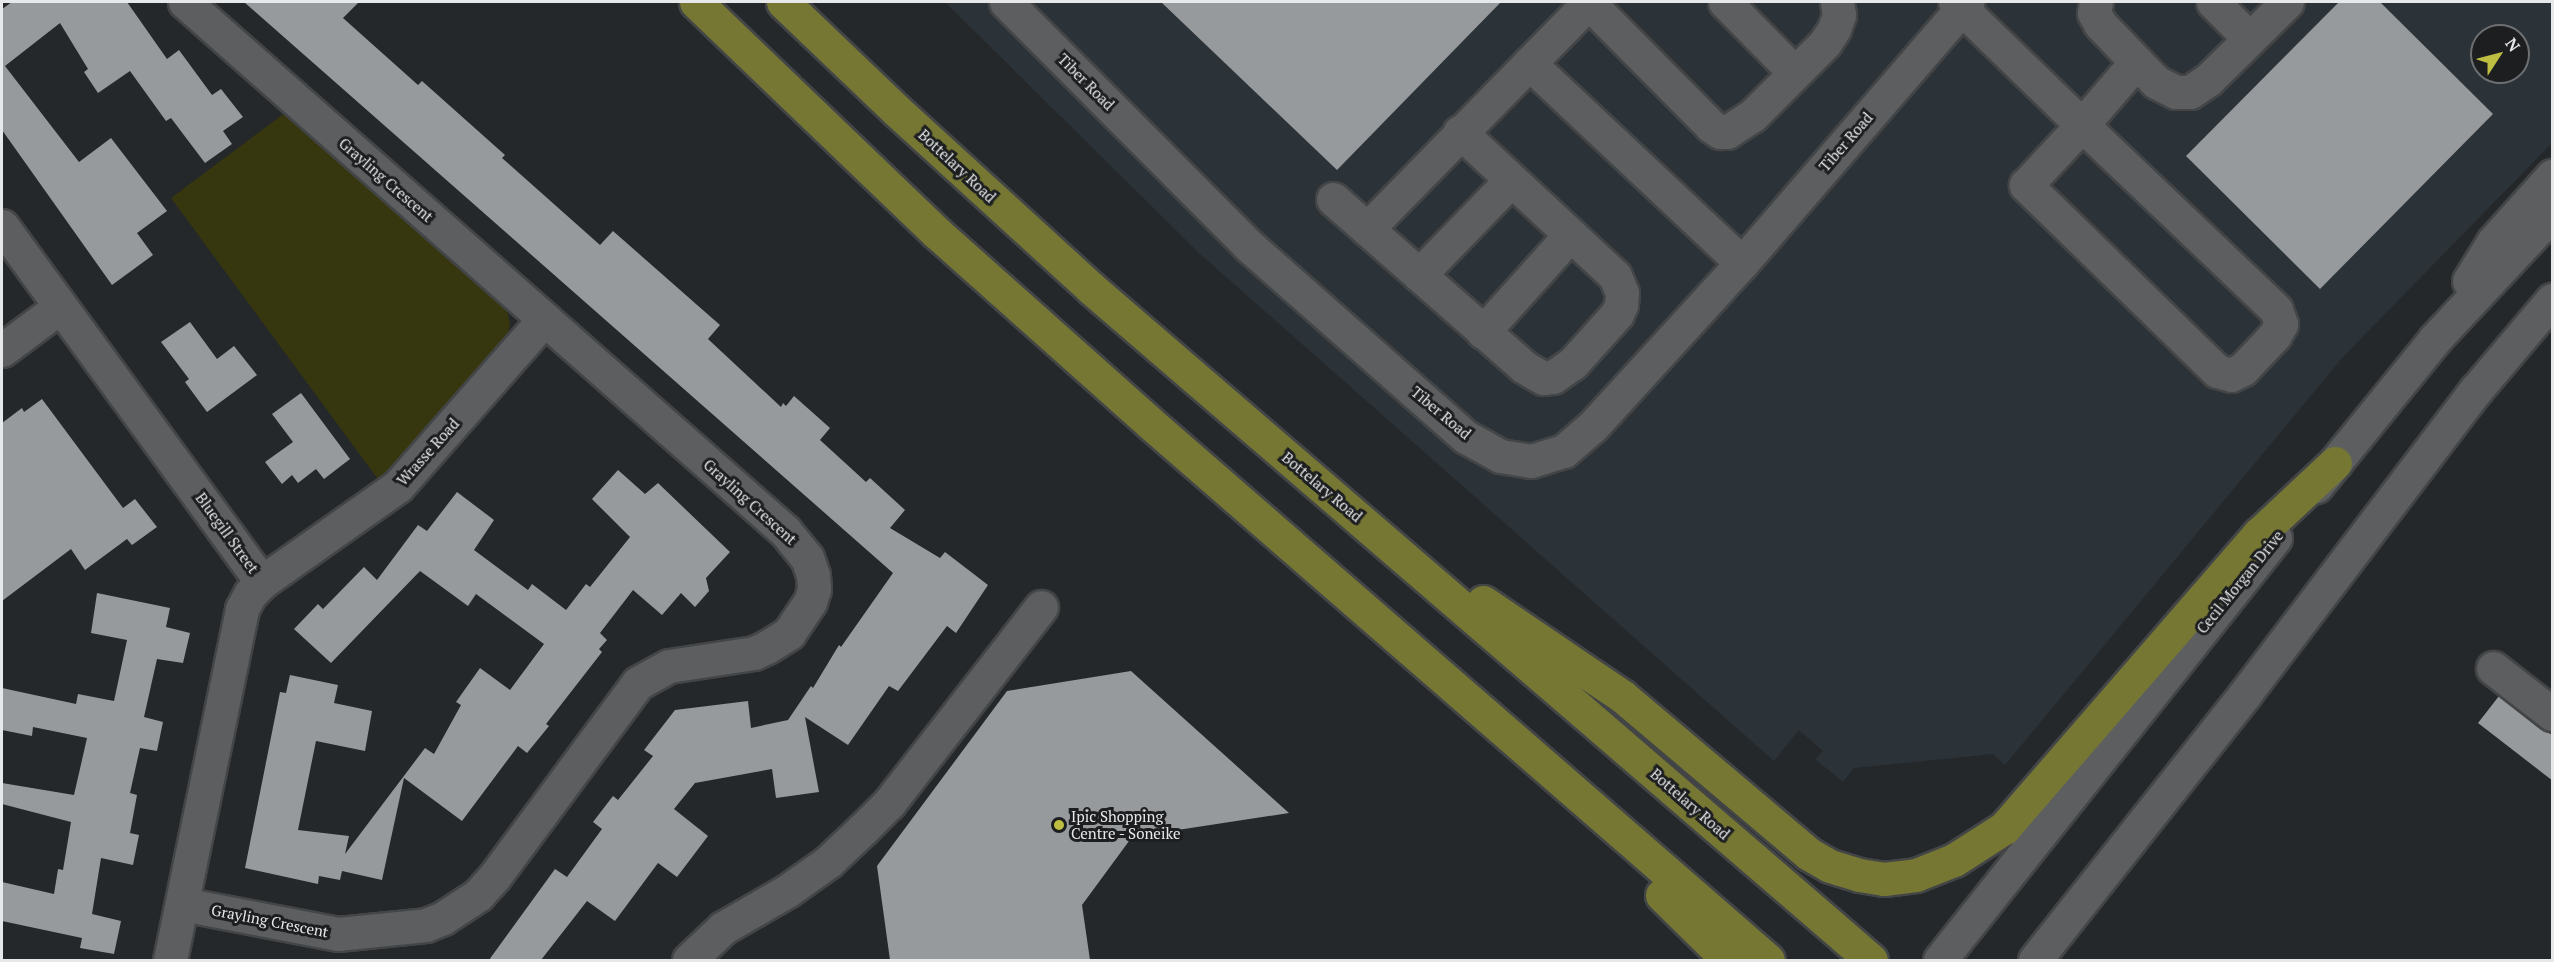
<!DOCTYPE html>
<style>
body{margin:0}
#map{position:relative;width:2554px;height:962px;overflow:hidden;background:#25282a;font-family:"PT Serif",serif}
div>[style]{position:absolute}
.built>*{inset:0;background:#2b3238}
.green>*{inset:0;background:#36370e}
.building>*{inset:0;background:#979a9c}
.roads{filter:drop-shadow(2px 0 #434546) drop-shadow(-2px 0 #434546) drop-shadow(0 2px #434546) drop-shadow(0 -2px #434546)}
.minor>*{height:33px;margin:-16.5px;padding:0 16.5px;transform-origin:16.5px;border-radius:16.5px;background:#5c5e60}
.major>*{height:33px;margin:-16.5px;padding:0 16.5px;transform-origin:16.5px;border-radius:16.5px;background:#767732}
.dots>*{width:16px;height:16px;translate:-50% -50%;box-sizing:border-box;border:3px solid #1c1e20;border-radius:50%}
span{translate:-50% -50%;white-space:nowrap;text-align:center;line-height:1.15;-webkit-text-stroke:6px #1c1e20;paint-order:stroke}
.street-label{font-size:15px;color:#e7e8ea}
.poi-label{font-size:15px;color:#e7e8ea}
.left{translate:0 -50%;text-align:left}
.frame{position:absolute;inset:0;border:3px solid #e7e8ea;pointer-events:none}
.north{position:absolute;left:2470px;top:24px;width:60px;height:60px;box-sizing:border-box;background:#1c1e20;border:2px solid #6d6f71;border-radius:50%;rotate:54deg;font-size:16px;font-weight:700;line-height:24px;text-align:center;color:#e7e8ea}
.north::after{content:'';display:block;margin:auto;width:21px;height:27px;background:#bebf42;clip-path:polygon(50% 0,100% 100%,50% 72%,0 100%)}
</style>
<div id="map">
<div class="built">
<i style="clip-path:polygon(evenodd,945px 2px,2552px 2px,2552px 143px,2342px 358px,2005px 765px,1993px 754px,1854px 768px,1843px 782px,1815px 759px,1823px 751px,1799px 730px,1774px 761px,1200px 254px,945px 2px,2482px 36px,2518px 36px,2518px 72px,2482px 72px,2482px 36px)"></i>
</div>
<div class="green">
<i style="clip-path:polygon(286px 112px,499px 299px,508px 314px,510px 323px,507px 341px,380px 482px,171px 198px)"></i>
</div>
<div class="building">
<i style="clip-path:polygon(12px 2px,127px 2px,167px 59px,179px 50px,212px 95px,221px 89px,243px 117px,223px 131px,232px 144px,205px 163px,171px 118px,166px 121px,130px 71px,98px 93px,84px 72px,88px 69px,60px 23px,5px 66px,79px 162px,111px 138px,167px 211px,137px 233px,153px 255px,112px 285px,2px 130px,2px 9px)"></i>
<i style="clip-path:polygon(244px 2px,359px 2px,343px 18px,418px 85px,422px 81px,505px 155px,502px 158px,600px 245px,613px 231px,696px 304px,720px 325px,708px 339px,781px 407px,783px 403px,786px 406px,794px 396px,830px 428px,820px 440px,866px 482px,870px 478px,905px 510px,890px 528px,940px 558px,945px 552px,988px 585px,956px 633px,947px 626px,898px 691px,889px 686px,848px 745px,805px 717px,819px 792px,776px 798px,772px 769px,695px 783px,674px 809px,708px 836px,677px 877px,658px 863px,615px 921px,587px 901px,541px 960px,489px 960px,555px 869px,567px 877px,602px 829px,593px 822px,613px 796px,618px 800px,653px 756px,644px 750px,675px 710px,748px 701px,751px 728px,788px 720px,811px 686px,813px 688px,839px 645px,841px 647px,893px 573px)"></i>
<i style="clip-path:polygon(1161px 2px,1501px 2px,1337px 170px)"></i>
<i style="clip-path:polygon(2339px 2px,2380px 2px,2493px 114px,2320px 289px,2186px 156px)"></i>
<i style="clip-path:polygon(190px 322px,217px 359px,234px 346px,257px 375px,207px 412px,185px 382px,189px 379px,161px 342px)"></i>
<i style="clip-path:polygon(301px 393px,350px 459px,324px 479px,316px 469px,298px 483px,292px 475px,282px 484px,265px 462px,293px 442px,272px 414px)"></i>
<i style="clip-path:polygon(42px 399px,123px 508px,135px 499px,157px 527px,132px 545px,127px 539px,85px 570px,71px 549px,2px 601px,2px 423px,22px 408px,24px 412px)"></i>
<i style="clip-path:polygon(618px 470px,645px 494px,658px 483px,730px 552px,706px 578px,709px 591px,695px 607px,681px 593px,662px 615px,633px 590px,600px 633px,607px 640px,599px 649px,602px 652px,546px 724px,549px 726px,527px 753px,518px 746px,462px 821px,404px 778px,382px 880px,342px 871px,340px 880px,319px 876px,318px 884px,245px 868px,280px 692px,286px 693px,290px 675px,338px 685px,334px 703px,372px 711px,365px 751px,316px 741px,298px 830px,349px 836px,345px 854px,425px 748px,434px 754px,461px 705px,456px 702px,480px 668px,510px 690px,544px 644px,476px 594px,468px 606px,420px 571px,331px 663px,294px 629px,318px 604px,323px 609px,364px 567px,377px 580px,418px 525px,427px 531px,457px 492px,494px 520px,474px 550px,528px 590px,532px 584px,566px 610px,586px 584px,590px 587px,630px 537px,592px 499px)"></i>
<i style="clip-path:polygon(97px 593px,170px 608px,166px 627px,190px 633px,183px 663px,157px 659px,144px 717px,163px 722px,157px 751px,140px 748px,130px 793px,137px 795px,130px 833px,139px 835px,133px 865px,101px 858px,92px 914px,121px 921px,114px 954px,80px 948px,82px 938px,2px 921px,2px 882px,54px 894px,58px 869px,63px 870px,71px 822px,2px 804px,2px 783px,74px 795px,87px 738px,33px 727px,32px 736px,2px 730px,2px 688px,76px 704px,78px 694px,114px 701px,127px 640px,91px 633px)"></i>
<i style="clip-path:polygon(1131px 671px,1289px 813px,1132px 837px,1082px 905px,1090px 960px,890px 960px,877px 866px,1007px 691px)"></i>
<i style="clip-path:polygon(2499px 696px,2540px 729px,2553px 735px,2553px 781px,2478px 723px)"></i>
</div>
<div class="roads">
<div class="minor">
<i style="left:1006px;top:2px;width:343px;rotate:45.1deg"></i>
<i style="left:1248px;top:245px;width:290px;rotate:41.4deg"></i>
<i style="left:1466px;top:437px;width:39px;rotate:29deg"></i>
<i style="left:1500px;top:456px;width:31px;rotate:9deg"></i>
<i style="left:1531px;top:461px;width:34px;rotate:-17deg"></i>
<i style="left:1564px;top:451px;width:37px;rotate:-41deg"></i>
<i style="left:1592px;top:427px;width:222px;rotate:-47.6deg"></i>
<i style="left:1742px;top:263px;width:345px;rotate:-49.2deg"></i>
<i style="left:1588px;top:2px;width:175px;rotate:45.2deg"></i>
<i style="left:1711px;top:126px;width:11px;rotate:34deg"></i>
<i style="left:1720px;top:132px;width:7px"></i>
<i style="left:1727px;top:132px;width:30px;rotate:-33deg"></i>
<i style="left:1752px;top:116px;width:103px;rotate:-45deg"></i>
<i style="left:1825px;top:43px;width:17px;rotate:-57deg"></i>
<i style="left:1834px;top:29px;width:15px;rotate:-70deg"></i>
<i style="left:1839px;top:15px;width:13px;rotate:-99deg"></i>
<i style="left:1725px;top:2px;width:98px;rotate:45.4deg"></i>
<i style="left:1955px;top:2px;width:177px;rotate:44.1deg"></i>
<i style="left:2082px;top:125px;width:268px;rotate:43.6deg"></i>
<i style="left:2276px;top:310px;width:15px;rotate:70deg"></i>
<i style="left:2281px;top:324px;width:13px;rotate:119deg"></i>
<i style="left:2275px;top:335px;width:47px;rotate:133.3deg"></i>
<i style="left:2243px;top:369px;width:13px;rotate:153deg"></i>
<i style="left:2231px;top:375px;width:15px;rotate:-164deg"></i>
<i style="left:2217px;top:371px;width:267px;rotate:-135.8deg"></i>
<i style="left:2026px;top:185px;width:82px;rotate:-47deg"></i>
<i style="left:2082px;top:125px;width:83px;rotate:-49.4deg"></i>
<i style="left:2096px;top:2px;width:11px;rotate:100deg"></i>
<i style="left:2094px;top:13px;width:13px;rotate:61deg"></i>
<i style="left:2100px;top:24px;width:81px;rotate:46deg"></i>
<i style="left:2156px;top:82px;width:22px;rotate:27deg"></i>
<i style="left:2176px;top:92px;width:14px"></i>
<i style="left:2190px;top:92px;width:22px;rotate:-34deg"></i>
<i style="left:2208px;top:80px;width:111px;rotate:-44.6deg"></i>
<i style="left:2213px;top:2px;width:52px;rotate:45deg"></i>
<i style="left:1529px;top:63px;width:292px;rotate:43.2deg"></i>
<i style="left:1333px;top:199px;width:254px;rotate:41.3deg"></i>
<i style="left:1524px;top:367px;width:22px;rotate:30deg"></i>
<i style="left:1543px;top:378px;width:10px;rotate:-6deg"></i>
<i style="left:1553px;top:377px;width:24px;rotate:-35deg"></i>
<i style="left:1573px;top:363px;width:66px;rotate:-48.1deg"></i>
<i style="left:1617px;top:314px;width:10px;rotate:-66deg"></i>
<i style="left:1621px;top:305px;width:12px;rotate:-85deg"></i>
<i style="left:1622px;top:293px;width:18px;rotate:-112deg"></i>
<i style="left:1615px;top:276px;width:212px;rotate:-137.1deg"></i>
<i style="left:2px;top:226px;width:441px;rotate:53.9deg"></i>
<i style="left:1367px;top:229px;width:318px;rotate:-45.6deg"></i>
<i style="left:1419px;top:275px;width:132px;rotate:-45.9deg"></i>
<i style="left:2469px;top:281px;width:46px;rotate:-58.4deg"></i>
<i style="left:2493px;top:242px;width:89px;rotate:-48.2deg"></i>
<i style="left:1483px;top:332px;width:130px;rotate:-48.1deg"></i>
<i style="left:2px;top:350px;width:72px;rotate:-36.6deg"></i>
<i style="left:2316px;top:486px;width:189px;rotate:-51deg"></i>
<i style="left:2435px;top:339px;width:171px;rotate:-46.9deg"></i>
<i style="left:2493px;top:668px;width:75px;rotate:37.9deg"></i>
<i style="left:182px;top:904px;width:159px;rotate:10.9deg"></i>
<i style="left:338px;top:934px;width:88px;rotate:-5.8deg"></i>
<i style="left:426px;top:925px;width:18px;rotate:-22deg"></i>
<i style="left:443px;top:918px;width:42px;rotate:-33.3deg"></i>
<i style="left:478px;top:895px;width:25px;rotate:-48deg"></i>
<i style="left:495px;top:876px;width:240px;rotate:-53.5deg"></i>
<i style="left:638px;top:683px;width:35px;rotate:-29deg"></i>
<i style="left:669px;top:666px;width:86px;rotate:-8.7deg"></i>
<i style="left:754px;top:653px;width:14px;rotate:-25deg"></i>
<i style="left:767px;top:647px;width:26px;rotate:-32deg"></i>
<i style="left:789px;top:633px;width:37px;rotate:-56deg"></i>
<i style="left:810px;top:602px;width:14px;rotate:-73deg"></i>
<i style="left:814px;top:589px;width:14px;rotate:-94deg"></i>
<i style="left:813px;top:575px;width:18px;rotate:-109deg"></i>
<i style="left:807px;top:558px;width:35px;rotate:-129deg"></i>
<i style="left:785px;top:531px;width:800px;rotate:-138.6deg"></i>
<i style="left:170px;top:960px;width:358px;rotate:-78.4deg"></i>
<i style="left:242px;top:609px;width:17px;rotate:-62deg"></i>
<i style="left:250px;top:594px;width:17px;rotate:-45deg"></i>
<i style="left:262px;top:582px;width:166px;rotate:-35.2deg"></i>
<i style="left:398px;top:486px;width:222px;rotate:-48.8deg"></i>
<i style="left:689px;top:960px;width:47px;rotate:-43.3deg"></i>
<i style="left:723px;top:928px;width:74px;rotate:-30deg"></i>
<i style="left:787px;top:891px;width:50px;rotate:-35.3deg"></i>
<i style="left:828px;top:862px;width:48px;rotate:-43.3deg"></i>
<i style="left:863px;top:829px;width:37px;rotate:-45deg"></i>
<i style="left:889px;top:803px;width:248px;rotate:-52.2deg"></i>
<i style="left:1940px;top:960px;width:539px;rotate:-51.56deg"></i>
<i style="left:2035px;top:960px;width:339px;rotate:-51.7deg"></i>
<i style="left:2245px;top:694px;width:382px;rotate:-52.8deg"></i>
<i style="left:2476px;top:390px;width:118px;rotate:-49.8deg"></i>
</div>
<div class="major">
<i style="left:696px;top:2px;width:334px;rotate:43.8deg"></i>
<i style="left:937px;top:233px;width:284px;rotate:41.7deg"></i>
<i style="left:1149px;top:422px;width:820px;rotate:41deg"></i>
<i style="left:783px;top:2px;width:156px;rotate:43.7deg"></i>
<i style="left:896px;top:110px;width:265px;rotate:42.4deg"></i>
<i style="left:1092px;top:289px;width:1028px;rotate:40.74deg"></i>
<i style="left:1483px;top:602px;width:168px;rotate:34.1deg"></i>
<i style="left:1622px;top:696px;width:245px;rotate:40.2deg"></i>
<i style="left:1809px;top:854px;width:24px;rotate:30deg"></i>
<i style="left:1830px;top:866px;width:30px;rotate:17deg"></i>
<i style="left:1859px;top:875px;width:25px;rotate:9deg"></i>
<i style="left:1884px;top:879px;width:32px;rotate:-7deg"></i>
<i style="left:1916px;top:875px;width:41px;rotate:-21.5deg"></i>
<i style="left:1954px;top:860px;width:59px;rotate:-32.6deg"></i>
<i style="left:2004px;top:828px;width:389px;rotate:-49.1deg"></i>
<i style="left:2259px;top:534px;width:104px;rotate:-43.1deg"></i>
<i style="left:1662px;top:895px;width:93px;rotate:44.6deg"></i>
</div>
</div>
<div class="dots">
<i style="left:1059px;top:825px;background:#bebf42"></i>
</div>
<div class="street-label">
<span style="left:1086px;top:82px;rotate:45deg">Tiber Road</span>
<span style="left:1846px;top:142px;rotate:-49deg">Tiber Road</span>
<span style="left:957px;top:166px;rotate:43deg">Bottelary Road</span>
<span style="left:386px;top:180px;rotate:41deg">Grayling Crescent</span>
<span style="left:1441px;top:413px;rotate:40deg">Tiber Road</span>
<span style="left:428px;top:452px;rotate:-48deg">Wrasse Road</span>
<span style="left:1322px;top:487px;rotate:40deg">Bottelary Road</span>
<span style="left:750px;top:502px;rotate:42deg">Grayling Crescent</span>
<span style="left:227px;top:533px;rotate:54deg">Bluegill Street</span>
<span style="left:2240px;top:582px;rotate:-51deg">Cecil Morgan Drive</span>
<span style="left:1690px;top:804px;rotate:41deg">Bottelary Road</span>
<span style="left:270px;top:921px;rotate:11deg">Grayling Crescent</span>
</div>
<div class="poi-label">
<span class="left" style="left:1071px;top:825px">Ipic Shopping<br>Centre - Soneike</span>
</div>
<div class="frame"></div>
<div class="north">N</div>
</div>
